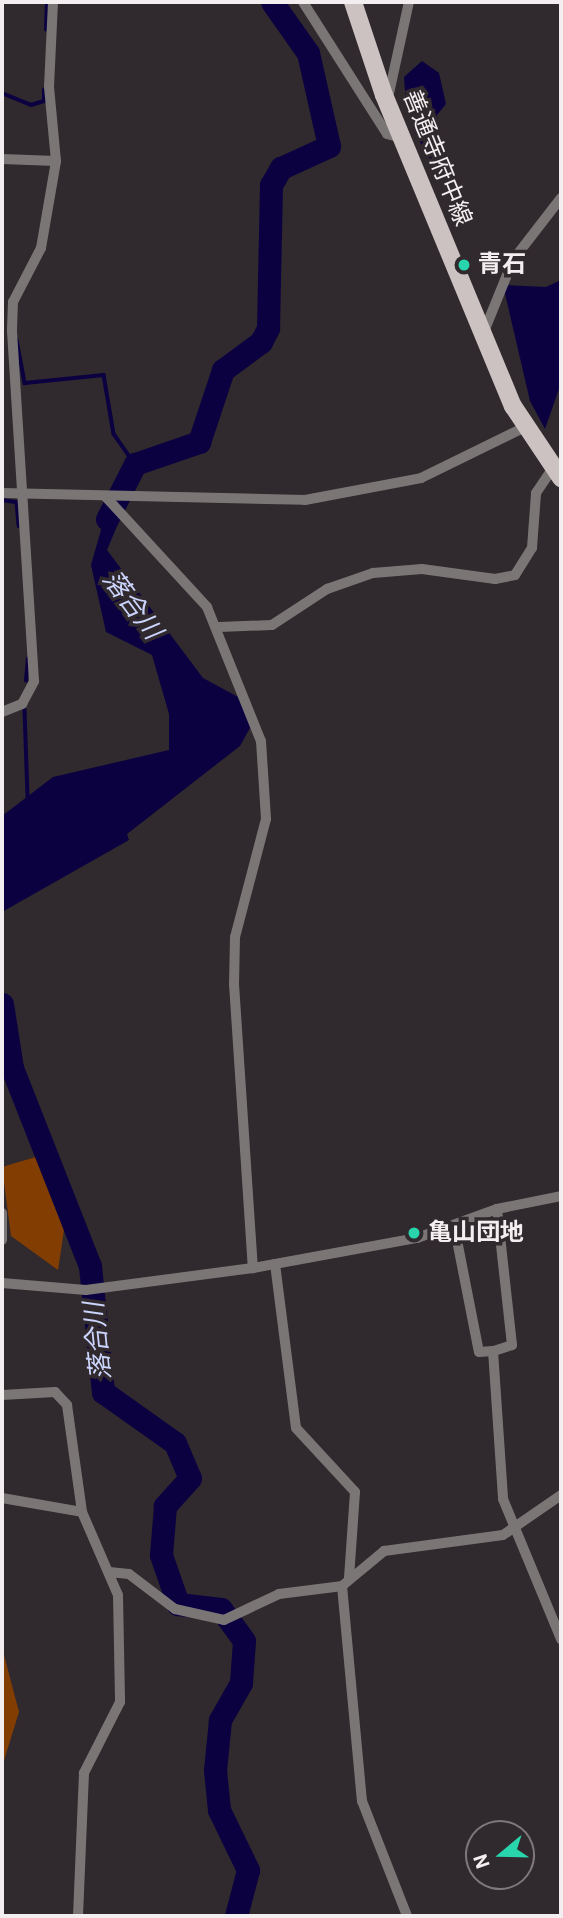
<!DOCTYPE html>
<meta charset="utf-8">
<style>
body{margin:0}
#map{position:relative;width:563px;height:1918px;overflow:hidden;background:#30292d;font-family:Roboto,"Noto Sans JP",sans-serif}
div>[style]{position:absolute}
.forest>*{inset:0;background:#823e02}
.water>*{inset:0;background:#0b0141}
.stream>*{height:3.5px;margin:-1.75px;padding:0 1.75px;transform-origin:1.75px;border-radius:1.75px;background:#0b0141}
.river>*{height:23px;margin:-11.5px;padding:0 11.5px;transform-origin:11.5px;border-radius:11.5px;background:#0b0141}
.street>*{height:10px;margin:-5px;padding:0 5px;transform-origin:5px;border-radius:5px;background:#7b7676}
.primary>*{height:18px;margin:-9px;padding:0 9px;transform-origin:9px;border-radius:9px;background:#cbc2c1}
.dots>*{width:19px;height:19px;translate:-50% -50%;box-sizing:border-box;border:4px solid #30292d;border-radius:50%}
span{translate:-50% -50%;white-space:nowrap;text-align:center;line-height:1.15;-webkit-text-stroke:7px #30292d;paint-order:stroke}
.street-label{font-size:24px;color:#f3eef0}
.poi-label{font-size:24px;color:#f3eef0;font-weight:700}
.left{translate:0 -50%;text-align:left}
.water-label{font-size:26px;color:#ccd5fd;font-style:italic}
.frame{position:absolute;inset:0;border:4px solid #f3eef0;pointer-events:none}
.north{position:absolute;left:465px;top:1820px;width:70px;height:70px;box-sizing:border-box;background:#30292d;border:2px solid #7e787b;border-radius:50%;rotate:251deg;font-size:19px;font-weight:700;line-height:28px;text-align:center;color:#f3eef0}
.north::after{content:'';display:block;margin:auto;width:24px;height:32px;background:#28d5ad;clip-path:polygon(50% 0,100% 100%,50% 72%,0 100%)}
</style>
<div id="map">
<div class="forest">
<i style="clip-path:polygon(39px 1156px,64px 1230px,58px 1270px,11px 1236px,2px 1167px)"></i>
<i style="clip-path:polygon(4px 1655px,19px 1712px,2px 1767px,2px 1656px)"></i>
</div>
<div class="water">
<i style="clip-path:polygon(422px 61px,439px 73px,446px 104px,437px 115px,441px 146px,434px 177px,406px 105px,404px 77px)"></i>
<i style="clip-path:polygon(561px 280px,561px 383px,545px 429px,530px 401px,503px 285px,546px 287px)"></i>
<i style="clip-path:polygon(107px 509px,120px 519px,107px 550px,203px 678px,240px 698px,251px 726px,240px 746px,127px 834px,129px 840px,2px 912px,2px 816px,53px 777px,169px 750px,169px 714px,152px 655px,106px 632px,91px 565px)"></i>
</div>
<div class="stream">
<i style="left:46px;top:30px;width:28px;rotate:-88deg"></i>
<i style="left:2px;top:93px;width:31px;rotate:22deg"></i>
<i style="left:31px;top:105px;width:14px;rotate:-17deg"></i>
<i style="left:44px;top:101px;width:11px;rotate:-90deg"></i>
<i style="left:17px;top:340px;width:44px;rotate:79.5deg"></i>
<i style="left:25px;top:383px;width:79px;rotate:-5.8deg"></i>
<i style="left:104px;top:375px;width:60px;rotate:80.4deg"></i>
<i style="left:114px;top:434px;width:37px;rotate:55deg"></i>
<i style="left:2px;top:500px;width:15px;rotate:8deg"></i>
<i style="left:17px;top:502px;width:24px;rotate:85deg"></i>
<i style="left:26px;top:681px;width:22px;rotate:-85deg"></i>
<i style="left:25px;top:710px;width:88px;rotate:88deg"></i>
</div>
<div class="river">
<i style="left:107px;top:519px;width:62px;rotate:-63deg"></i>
<i style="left:135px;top:464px;width:68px;rotate:-19deg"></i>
<i style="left:199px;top:442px;width:76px;rotate:-71.6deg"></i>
<i style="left:223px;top:370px;width:47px;rotate:-36.4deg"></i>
<i style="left:261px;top:342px;width:16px;rotate:-63deg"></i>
<i style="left:268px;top:328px;width:143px;rotate:-88.8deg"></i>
<i style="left:271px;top:185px;width:20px;rotate:-60deg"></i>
<i style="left:281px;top:168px;width:53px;rotate:-24.6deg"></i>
<i style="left:329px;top:146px;width:95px;rotate:-102.7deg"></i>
<i style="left:308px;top:53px;width:62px;rotate:-125.2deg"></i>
<i style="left:2px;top:1004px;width:65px;rotate:81.1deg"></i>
<i style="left:12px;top:1068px;width:213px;rotate:68.5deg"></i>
<i style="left:90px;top:1266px;width:127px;rotate:84.1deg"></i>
<i style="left:103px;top:1392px;width:88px;rotate:35.3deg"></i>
<i style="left:175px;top:1443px;width:38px;rotate:67deg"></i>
<i style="left:190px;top:1478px;width:38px;rotate:132deg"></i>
<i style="left:165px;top:1506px;width:49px;rotate:94.7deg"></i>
<i style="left:161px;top:1555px;width:52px;rotate:70.9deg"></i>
<i style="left:178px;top:1604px;width:43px;rotate:6.6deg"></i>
<i style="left:221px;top:1609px;width:39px;rotate:54deg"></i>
<i style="left:244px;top:1641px;width:42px;rotate:94.1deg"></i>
<i style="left:241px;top:1683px;width:43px;rotate:119.6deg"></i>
<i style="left:220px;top:1720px;width:50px;rotate:95.7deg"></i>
<i style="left:215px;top:1770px;width:40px;rotate:84.3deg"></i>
<i style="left:219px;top:1810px;width:67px;rotate:64.2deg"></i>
<i style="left:248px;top:1870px;width:48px;rotate:104.6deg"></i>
</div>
<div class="street">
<i style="left:303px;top:2px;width:156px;rotate:57.5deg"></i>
<i style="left:387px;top:134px;width:16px;rotate:15deg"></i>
<i style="left:388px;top:98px;width:98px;rotate:-77.7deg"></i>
<i style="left:2px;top:159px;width:54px;rotate:2.1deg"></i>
<i style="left:483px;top:334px;width:80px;rotate:-67.9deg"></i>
<i style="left:513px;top:260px;width:78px;rotate:-52.3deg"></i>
<i style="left:2px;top:493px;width:303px;rotate:1.3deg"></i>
<i style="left:305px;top:500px;width:118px;rotate:-10.7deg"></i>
<i style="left:421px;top:478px;width:116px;rotate:-26.1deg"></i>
<i style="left:105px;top:496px;width:151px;rotate:47.4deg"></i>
<i style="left:207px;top:607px;width:144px;rotate:68.1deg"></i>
<i style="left:261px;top:741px;width:78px;rotate:86.3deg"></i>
<i style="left:266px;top:819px;width:122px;rotate:104.7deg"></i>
<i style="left:235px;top:937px;width:47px;rotate:91.2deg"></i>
<i style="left:234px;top:984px;width:285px;rotate:86.2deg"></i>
<i style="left:219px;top:627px;width:53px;rotate:-2.2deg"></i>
<i style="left:272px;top:625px;width:66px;rotate:-33.2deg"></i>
<i style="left:327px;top:589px;width:49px;rotate:-19.2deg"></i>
<i style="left:373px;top:573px;width:49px;rotate:-4.7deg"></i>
<i style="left:422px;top:569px;width:74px;rotate:7.8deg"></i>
<i style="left:495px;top:579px;width:20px;rotate:-11deg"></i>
<i style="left:515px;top:575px;width:32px;rotate:-58deg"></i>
<i style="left:532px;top:548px;width:55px;rotate:-85.8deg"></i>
<i style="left:536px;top:493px;width:30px;rotate:-56deg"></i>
<i style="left:2px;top:712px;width:22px;rotate:-22deg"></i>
<i style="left:22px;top:704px;width:26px;rotate:-62deg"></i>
<i style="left:34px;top:681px;width:352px;rotate:-93.6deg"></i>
<i style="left:12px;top:330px;width:28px;rotate:-88deg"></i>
<i style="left:13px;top:302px;width:61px;rotate:-62.6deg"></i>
<i style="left:41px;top:248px;width:88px;rotate:-80.2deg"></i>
<i style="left:56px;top:161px;width:74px;rotate:-95.4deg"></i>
<i style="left:49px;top:87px;width:85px;rotate:-87.3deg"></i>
<i style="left:497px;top:1209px;width:137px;rotate:83.7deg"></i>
<i style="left:512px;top:1345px;width:20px;rotate:162deg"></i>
<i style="left:493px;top:1351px;width:148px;rotate:86.1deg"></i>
<i style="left:503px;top:1499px;width:152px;rotate:67.5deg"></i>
<i style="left:2px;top:1213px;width:27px;rotate:90deg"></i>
<i style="left:454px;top:1225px;width:129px;rotate:78.9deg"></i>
<i style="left:479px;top:1352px;width:14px;rotate:-4deg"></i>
<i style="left:275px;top:1264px;width:165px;rotate:82.7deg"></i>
<i style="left:296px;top:1428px;width:87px;rotate:47.3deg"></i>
<i style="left:355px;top:1492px;width:86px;rotate:94deg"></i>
<i style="left:2px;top:1283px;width:84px;rotate:4.8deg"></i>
<i style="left:86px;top:1290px;width:168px;rotate:-7.5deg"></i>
<i style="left:253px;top:1268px;width:167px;rotate:-10.4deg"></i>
<i style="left:417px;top:1238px;width:85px;rotate:-19.9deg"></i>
<i style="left:497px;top:1209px;width:65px;rotate:-11.5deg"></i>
<i style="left:2px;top:1395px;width:53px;rotate:-3.2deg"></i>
<i style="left:55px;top:1392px;width:18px;rotate:47deg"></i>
<i style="left:67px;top:1405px;width:108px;rotate:82deg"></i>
<i style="left:82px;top:1512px;width:90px;rotate:66.6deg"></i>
<i style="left:118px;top:1595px;width:107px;rotate:88.9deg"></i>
<i style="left:120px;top:1702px;width:80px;rotate:116.9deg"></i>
<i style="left:84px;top:1773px;width:143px;rotate:92.4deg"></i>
<i style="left:2px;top:1498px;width:81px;rotate:9.9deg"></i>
<i style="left:109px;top:1572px;width:20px;rotate:6deg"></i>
<i style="left:129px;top:1574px;width:58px;rotate:37.3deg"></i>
<i style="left:175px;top:1609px;width:50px;rotate:12.7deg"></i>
<i style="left:224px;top:1620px;width:61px;rotate:-25.3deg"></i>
<i style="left:279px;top:1594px;width:64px;rotate:-7.2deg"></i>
<i style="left:342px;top:1586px;width:55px;rotate:-39.8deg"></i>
<i style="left:384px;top:1551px;width:120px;rotate:-7.7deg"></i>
<i style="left:503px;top:1535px;width:70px;rotate:-34.6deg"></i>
<i style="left:342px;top:1586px;width:216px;rotate:84.7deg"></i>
<i style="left:362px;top:1801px;width:123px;rotate:68.6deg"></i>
</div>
<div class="primary">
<i style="left:353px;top:2px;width:98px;rotate:71.6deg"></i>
<i style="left:384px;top:95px;width:337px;rotate:67.5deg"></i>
<i style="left:513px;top:406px;width:87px;rotate:56.3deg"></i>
</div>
<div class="dots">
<i style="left:464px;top:265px;background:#28d5ad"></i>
<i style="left:414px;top:1233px;background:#28d5ad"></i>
</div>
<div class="street-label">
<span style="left:437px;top:158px;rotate:68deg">善通寺府中線</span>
</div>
<div class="poi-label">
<span class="left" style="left:478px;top:265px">青石</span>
<span class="left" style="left:428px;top:1233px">亀山団地</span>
</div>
<div class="water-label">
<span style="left:132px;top:605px;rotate:53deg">落合川</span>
<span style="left:98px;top:1341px;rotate:-96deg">落合川</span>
</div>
<div class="frame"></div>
<div class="north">N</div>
</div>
